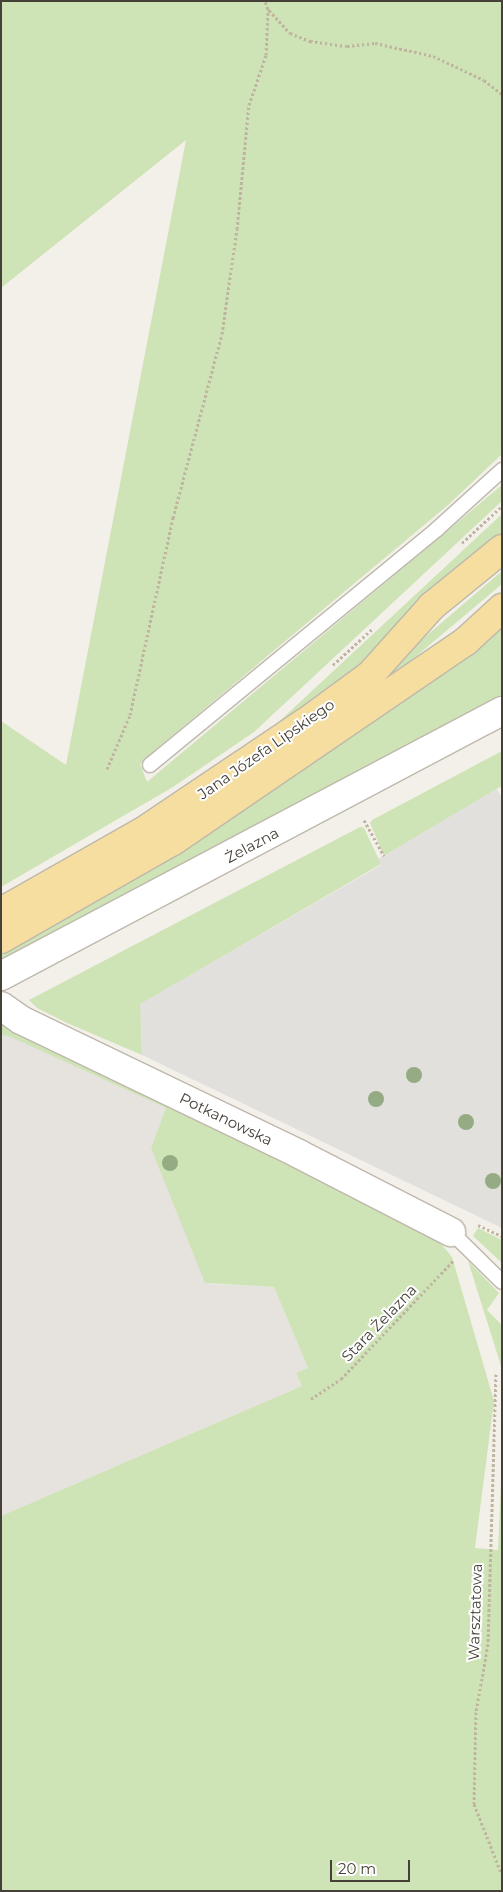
<!DOCTYPE html>
<meta charset="utf-8">
<style>
body{margin:0}
#map{position:relative;width:503px;height:1892px;overflow:hidden;background:#f3f0e9;font-family:Montserrat,sans-serif}
div>[style]{position:absolute}
.industrial>*{inset:0;background:#e6e2de}
.green>*{inset:0;background:#cee3b6}
.parking>*{inset:0;background:#e2e0dd}
.path>*{height:3px;margin-top:-1.5px;transform-origin:0;background:repeating-linear-gradient(90deg,#beb49f 0 2.5px,transparent 0 5px)}
.roads{filter:drop-shadow(1px 0 #beb8ac) drop-shadow(-1px 0 #beb8ac) drop-shadow(0 1px #beb8ac) drop-shadow(0 -1px #beb8ac)}
.service>*{height:14px;margin:-7px;padding:0 7px;transform-origin:7px;border-radius:7px;background:#fff}
.minor>*{height:28px;margin:-14px;padding:0 14px;transform-origin:14px;border-radius:14px;background:#fff}
.primary>*{height:28px;margin:-14px;padding:0 14px;transform-origin:14px;border-radius:14px;background:#f5dea0}
.trees>*{width:16px;height:16px;margin:-8px;border-radius:50%;background:#95ab84}
span{translate:-50% -50%;white-space:nowrap;text-align:center;line-height:1.15;-webkit-text-stroke:4px #fff;paint-order:stroke}
.street-label{font-size:15px;color:#464138}
.frame{position:absolute;inset:0;border:2px solid #464138;pointer-events:none}
.scale{position:absolute;left:330px;top:1860px;width:80px;height:22px;box-sizing:border-box;border:2px solid #464138;border-top:0;padding-left:6px;font-size:15px;line-height:18px;white-space:nowrap;color:#464138;-webkit-text-stroke:4px #fff;paint-order:stroke}
</style>
<div id="map">
<div class="industrial">
<i style="clip-path:polygon(1px 1035px,9px 1035px,166px 1108px,151px 1148px,209px 1284px,274px 1287px,308px 1368px,296px 1373px,302px 1386px,1px 1516px)"></i>
</div>
<div class="green">
<i style="clip-path:polygon(1px 1px,502px 1px,502px 454px,448px 505px,154px 751px,140px 764px,147px 782px,502px 485px,502px 501px,254px 732px,173px 787px,1px 887px,1px 721px,66px 765px,186px 140px,1px 288px)"></i>
<i style="clip-path:polygon(502px 514px,502px 534px,428px 599px,377px 655px,170px 806px,118px 831px,244px 751px,270px 730px)"></i>
<i style="clip-path:polygon(502px 571px,502px 584px,389px 679px,384px 672px)"></i>
<i style="clip-path:polygon(502px 623px,502px 695px,1px 959px,1px 947px)"></i>
<i style="clip-path:polygon(502px 751px,502px 786px,384px 856px,370px 823px,372px 820px)"></i>
<i style="clip-path:polygon(360px 827px,364px 828px,381px 864px,141px 1004px,142px 1055px,67px 1023px,37px 1008px,29px 1000px)"></i>
<i style="clip-path:polygon(1px 1025px,404px 1218px,433px 1234px,452px 1257px,494px 1401px,475px 1548px,498px 1550px,502px 1458px,502px 1891px,1px 1891px,1px 1516px,302px 1386px,296px 1373px,308px 1368px,274px 1287px,205px 1283px,151px 1148px,166px 1108px,9px 1036px,1px 1035px)"></i>
<i style="clip-path:polygon(478px 1228px,502px 1240px,502px 1263px,473px 1236px)"></i>
<i style="clip-path:polygon(468px 1261px,499px 1293px,487px 1310px,502px 1325px,502px 1369px)"></i>
</div>
<div class="parking">
<i style="clip-path:polygon(497px 789px,502px 799px,502px 1228px,142px 1055px,140px 1004px,381px 865px,378px 859px)"></i>
</div>
<div class="path">
<i style="left:269px;top:10px;width:31px;rotate:48deg"></i>
<i style="left:290px;top:33px;width:22px;rotate:22deg"></i>
<i style="left:310px;top:41px;width:37px;rotate:8deg"></i>
<i style="left:347px;top:46px;width:28px;rotate:-6deg"></i>
<i style="left:375px;top:43px;width:59px;rotate:12.6deg"></i>
<i style="left:433px;top:56px;width:56px;rotate:25.2deg"></i>
<i style="left:484px;top:80px;width:23px;rotate:38deg"></i>
<i style="left:462px;top:543px;width:54px;rotate:-42.8deg"></i>
<i style="left:333px;top:665px;width:53px;rotate:-42.7deg"></i>
<i style="left:107px;top:769px;width:59px;rotate:-66.9deg"></i>
<i style="left:130px;top:715px;width:202px;rotate:-77.7deg"></i>
<i style="left:173px;top:518px;width:190px;rotate:-75.1deg"></i>
<i style="left:222px;top:334px;width:106px;rotate:-81.9deg"></i>
<i style="left:237px;top:229px;width:125px;rotate:-84.5deg"></i>
<i style="left:249px;top:105px;width:53px;rotate:-71.2deg"></i>
<i style="left:266px;top:55px;width:46px;rotate:-87.5deg"></i>
<i style="left:268px;top:9px;width:9px;rotate:-111deg"></i>
<i style="left:364px;top:820px;width:41px;rotate:60.9deg"></i>
<i style="left:478px;top:1225px;width:26px;rotate:25deg"></i>
<i style="left:496px;top:1374px;width:270px;rotate:91.7deg"></i>
<i style="left:488px;top:1644px;width:69px;rotate:100deg"></i>
<i style="left:476px;top:1712px;width:92px;rotate:91.2deg"></i>
<i style="left:474px;top:1804px;width:76px;rotate:68.5deg"></i>
<i style="left:311px;top:1399px;width:36px;rotate:-34deg"></i>
<i style="left:341px;top:1379px;width:163px;rotate:-46.5deg"></i>
</div>
<div class="roads">
<div class="service">
<i style="left:150px;top:765px;width:372px;rotate:-39.4deg"></i>
<i style="left:437px;top:529px;width:88px;rotate:-42.2deg"></i>
<i style="left:451px;top:1232px;width:71px;rotate:44.4deg"></i>
</div>
<div class="minor">
<i style="left:1px;top:976px;width:567px;rotate:-27.88deg"></i>
<i style="left:1px;top:1006px;width:24px;rotate:35deg"></i>
<i style="left:21px;top:1020px;width:309px;rotate:25.7deg"></i>
<i style="left:299px;top:1154px;width:171px;rotate:27.2deg"></i>
</div>
<div class="primary">
<i style="left:1px;top:912px;width:162px;rotate:-29.6deg"></i>
<i style="left:142px;top:832px;width:197px;rotate:-33.9deg"></i>
<i style="left:306px;top:722px;width:79px;rotate:-36.3deg"></i>
<i style="left:370px;top:675px;width:93px;rotate:-48.1deg"></i>
<i style="left:432px;top:606px;width:90px;rotate:-39.2deg"></i>
<i style="left:1px;top:939px;width:198px;rotate:-29.7deg"></i>
<i style="left:173px;top:841px;width:355px;rotate:-34.3deg"></i>
<i style="left:466px;top:641px;width:49px;rotate:-42.5deg"></i>
</div>
</div>
<div class="trees">
<i style="left:414px;top:1075px"></i>
<i style="left:376px;top:1099px"></i>
<i style="left:466px;top:1122px"></i>
<i style="left:170px;top:1163px"></i>
<i style="left:493px;top:1181px"></i>
</div>
<div class="street-label">
<span style="left:266px;top:749px;rotate:-35deg">Jana Józefa Lipskiego</span>
<span style="left:252px;top:845px;rotate:-28deg">Żelazna</span>
<span style="left:226px;top:1119px;rotate:26deg">Potkanowska</span>
<span style="left:379px;top:1323px;rotate:-46deg">Stara Żelazna</span>
<span style="left:475px;top:1612px;rotate:-88deg">Warsztatowa</span>
</div>
<div class="frame"></div>
<div class="scale">20 m</div>
</div>
